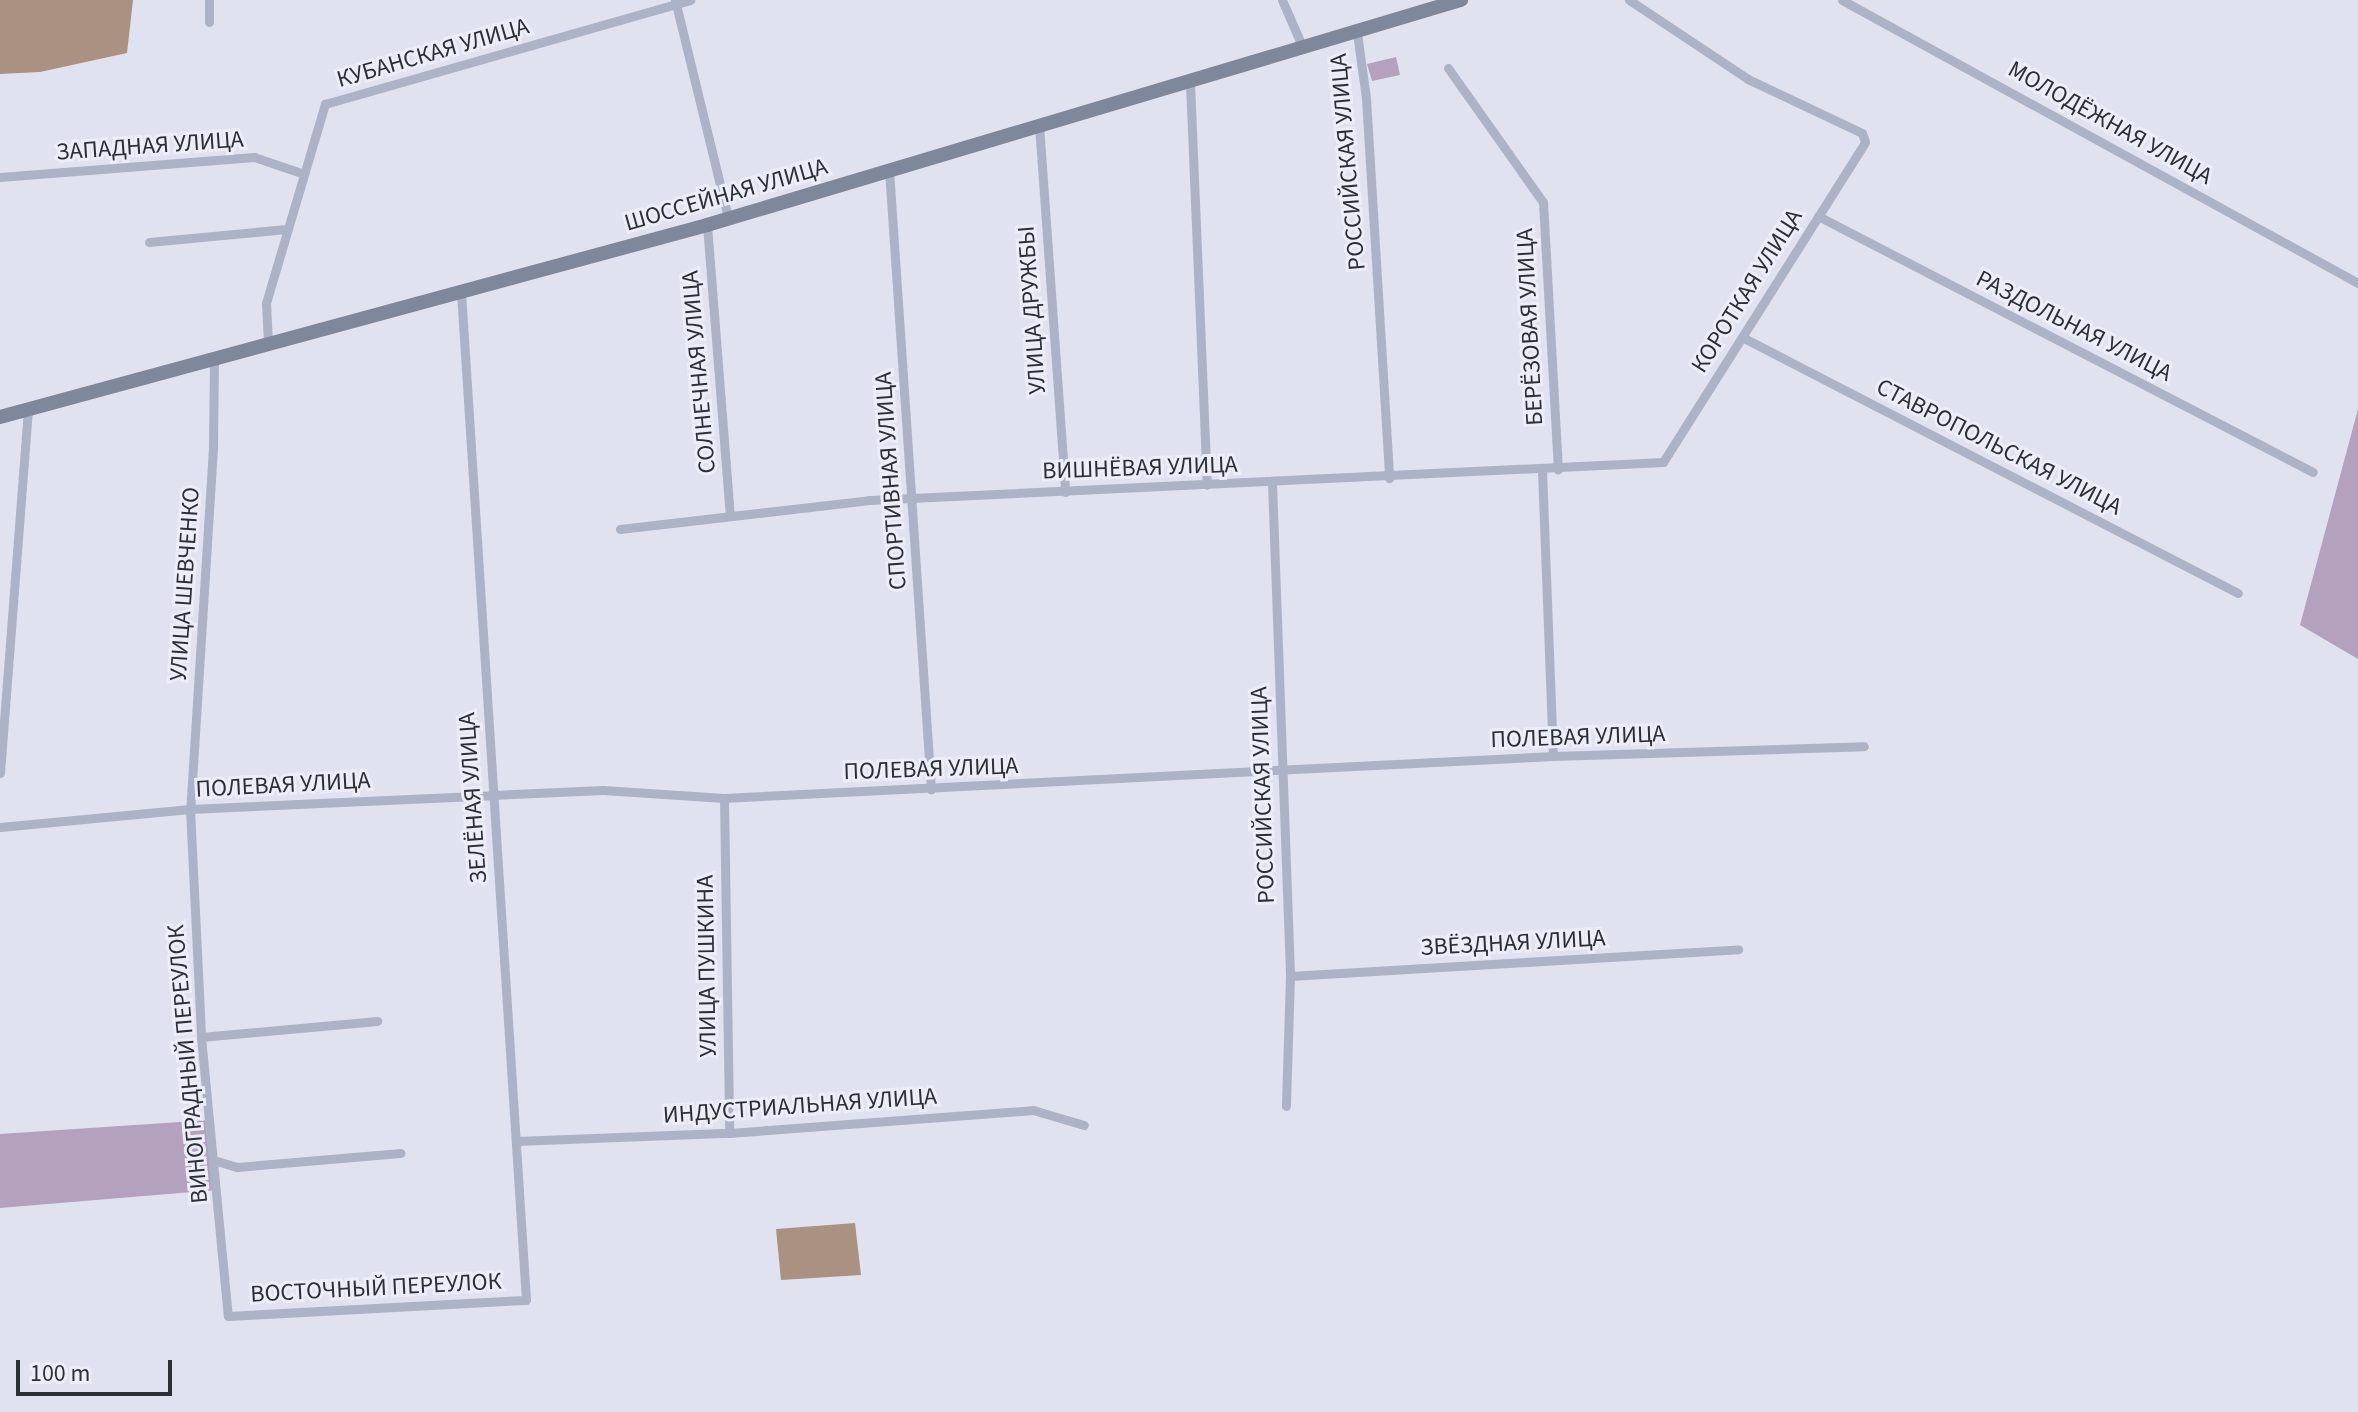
<!DOCTYPE html>
<meta charset="utf-8">
<style>
body{margin:0}
#map{position:relative;width:2358px;height:1412px;overflow:hidden;background:#e0e2f0;font-family:"Source Sans 3",sans-serif}
div>[style]{position:absolute}
.green>*{inset:0;background:#b4a1be}
.water>*{inset:0;background:#aa9182}
.minor>*{height:9px;margin:-4.5px;padding:0 4.5px;transform-origin:4.5px;border-radius:4.5px;background:#adb3c7}
.secondary>*{height:14px;margin:-7px;padding:0 7px;transform-origin:7px;border-radius:7px;background:#7f879a}
span{translate:-50% -50%;white-space:nowrap;text-align:center;line-height:1.15;-webkit-text-stroke:6px #ecedf8;paint-order:stroke}
.street-label{font-size:24px;color:#2b2f36}
.scale{position:absolute;left:16px;top:1360px;width:156px;height:36px;box-sizing:border-box;border:4px solid #2b2f36;border-top:0;padding-left:10px;font-size:24px;line-height:28px;white-space:nowrap;color:#2b2f36;-webkit-text-stroke:6px #ecedf8;paint-order:stroke}
</style>
<div id="map">
<div class="green">
<i style="clip-path:polygon(1396px 57px,1400px 75px,1372px 81px,1367px 64px)"></i>
<i style="clip-path:polygon(2358px 409px,2358px 659px,2300px 625px)"></i>
<i style="clip-path:polygon(210px 1120px,216px 1190px,0 1208px,0 1134px)"></i>
</div>
<div class="water">
<i style="clip-path:polygon(0 0,133px 0,127px 53px,40px 72px,0 74px)"></i>
<i style="clip-path:polygon(855px 1223px,861px 1275px,781px 1280px,776px 1229px)"></i>
</div>
<div class="minor">
<i style="left:675px;top:0;width:223px;rotate:76.3deg"></i>
<i style="left:1282px;top:0;width:52px;rotate:66.4deg"></i>
<i style="left:1842px;top:0;width:589px;rotate:28.74deg"></i>
<i style="left:209px;top:22px;width:22px;rotate:-90deg"></i>
<i style="left:1357px;top:33px;width:66px;rotate:82.1deg"></i>
<i style="left:1366px;top:98px;width:381px;rotate:86.5deg"></i>
<i style="left:1448px;top:68px;width:164px;rotate:54.7deg"></i>
<i style="left:1543px;top:202px;width:268px;rotate:86.8deg"></i>
<i style="left:1190px;top:83px;width:402px;rotate:87.6deg"></i>
<i style="left:1039px;top:125px;width:368px;rotate:85.9deg"></i>
<i style="left:889px;top:170px;width:621px;rotate:86.12deg"></i>
<i style="left:0;top:177px;width:255px;rotate:-4.5deg"></i>
<i style="left:254px;top:157px;width:50px;rotate:18.8deg"></i>
<i style="left:1818px;top:216px;width:557px;rotate:27.35deg"></i>
<i style="left:707px;top:225px;width:292px;rotate:85.5deg"></i>
<i style="left:149px;top:242px;width:138px;rotate:-5.4deg"></i>
<i style="left:1742px;top:337px;width:558px;rotate:27.3deg"></i>
<i style="left:268px;top:343px;width:40px;rotate:-92.9deg"></i>
<i style="left:266px;top:303px;width:208px;rotate:-73.5deg"></i>
<i style="left:325px;top:104px;width:380px;rotate:-15.9deg"></i>
<i style="left:214px;top:361px;width:87px;rotate:90.7deg"></i>
<i style="left:213px;top:448px;width:362px;rotate:93.6deg"></i>
<i style="left:190px;top:809px;width:228px;rotate:87.2deg"></i>
<i style="left:201px;top:1037px;width:280px;rotate:84.5deg"></i>
<i style="left:228px;top:1316px;width:298px;rotate:-3.1deg"></i>
<i style="left:526px;top:1300px;width:1009px;rotate:-93.69deg"></i>
<i style="left:1542px;top:471px;width:285px;rotate:87.8deg"></i>
<i style="left:1272px;top:483px;width:493px;rotate:87.9deg"></i>
<i style="left:1290px;top:976px;width:130px;rotate:91.8deg"></i>
<i style="left:620px;top:529px;width:251px;rotate:-6.6deg"></i>
<i style="left:869px;top:500px;width:795px;rotate:-2.74deg"></i>
<i style="left:1663px;top:462px;width:378px;rotate:-57.7deg"></i>
<i style="left:1865px;top:142px;width:9px;rotate:-108deg"></i>
<i style="left:1862px;top:133px;width:126px;rotate:-154.7deg"></i>
<i style="left:1748px;top:79px;width:143px;rotate:-146.4deg"></i>
<i style="left:0;top:773px;width:364px;rotate:-85.6deg"></i>
<i style="left:724px;top:798px;width:335px;rotate:89.1deg"></i>
<i style="left:0;top:827px;width:191px;rotate:-5.4deg"></i>
<i style="left:190px;top:809px;width:303px;rotate:-2.6deg"></i>
<i style="left:493px;top:795px;width:110px;rotate:-2.6deg"></i>
<i style="left:603px;top:790px;width:121px;rotate:3.8deg"></i>
<i style="left:724px;top:798px;width:830px;rotate:-2.9deg"></i>
<i style="left:1553px;top:756px;width:311px;rotate:-1.8deg"></i>
<i style="left:1290px;top:976px;width:449px;rotate:-3.4deg"></i>
<i style="left:201px;top:1037px;width:177px;rotate:-5.2deg"></i>
<i style="left:516px;top:1141px;width:213px;rotate:-2.2deg"></i>
<i style="left:729px;top:1133px;width:305px;rotate:-4.3deg"></i>
<i style="left:1033px;top:1110px;width:53px;rotate:16.4deg"></i>
<i style="left:217px;top:1161px;width:21px;rotate:17deg"></i>
<i style="left:237px;top:1167px;width:164px;rotate:-4.9deg"></i>
</div>
<div class="secondary">
<i style="left:0;top:417px;width:733px;rotate:-15.19deg"></i>
<i style="left:707px;top:225px;width:787px;rotate:-16.62deg"></i>
</div>
<div class="street-label">
<span style="left:433px;top:53px;rotate:-16deg">КУБАНСКАЯ УЛИЦА</span>
<span style="left:2110px;top:123px;rotate:29deg">МОЛОДЁЖНАЯ УЛИЦА</span>
<span style="left:150px;top:146px;rotate:-4deg">ЗАПАДНАЯ УЛИЦА</span>
<span style="left:1348px;top:162px;rotate:-95deg">РОССИЙСКАЯ УЛИЦА</span>
<span style="left:726px;top:195px;rotate:-16deg">ШОССЕЙНАЯ УЛИЦА</span>
<span style="left:1747px;top:291px;rotate:-58deg">КОРОТКАЯ УЛИЦА</span>
<span style="left:1032px;top:310px;rotate:-94deg">УЛИЦА ДРУЖБЫ</span>
<span style="left:2074px;top:326px;rotate:27deg">РАЗДОЛЬНАЯ УЛИЦА</span>
<span style="left:1530px;top:327px;rotate:-93deg">БЕРЁЗОВАЯ УЛИЦА</span>
<span style="left:699px;top:372px;rotate:-95deg">СОЛНЕЧНАЯ УЛИЦА</span>
<span style="left:1999px;top:447px;rotate:27deg">СТАВРОПОЛЬСКАЯ УЛИЦА</span>
<span style="left:1140px;top:468px;rotate:-2deg">ВИШНЁВАЯ УЛИЦА</span>
<span style="left:891px;top:481px;rotate:-94deg">СПОРТИВНАЯ УЛИЦА</span>
<span style="left:185px;top:584px;rotate:-86deg">УЛИЦА ШЕВЧЕНКО</span>
<span style="left:1578px;top:737px;rotate:-2deg">ПОЛЕВАЯ УЛИЦА</span>
<span style="left:931px;top:769px;rotate:-2deg">ПОЛЕВАЯ УЛИЦА</span>
<span style="left:283px;top:785px;rotate:-3deg">ПОЛЕВАЯ УЛИЦА</span>
<span style="left:1263px;top:795px;rotate:-92deg">РОССИЙСКАЯ УЛИЦА</span>
<span style="left:473px;top:798px;rotate:-94deg">ЗЕЛЁНАЯ УЛИЦА</span>
<span style="left:1513px;top:943px;rotate:-3deg">ЗВЁЗДНАЯ УЛИЦА</span>
<span style="left:707px;top:966px;rotate:-91deg">УЛИЦА ПУШКИНА</span>
<span style="left:188px;top:1064px;rotate:-95deg">ВИНОГРАДНЫЙ ПЕРЕУЛОК</span>
<span style="left:800px;top:1106px;rotate:-4deg">ИНДУСТРИАЛЬНАЯ УЛИЦА</span>
<span style="left:376px;top:1288px;rotate:-3deg">ВОСТОЧНЫЙ ПЕРЕУЛОК</span>
</div>
<div class="scale">100 m</div>
</div>
